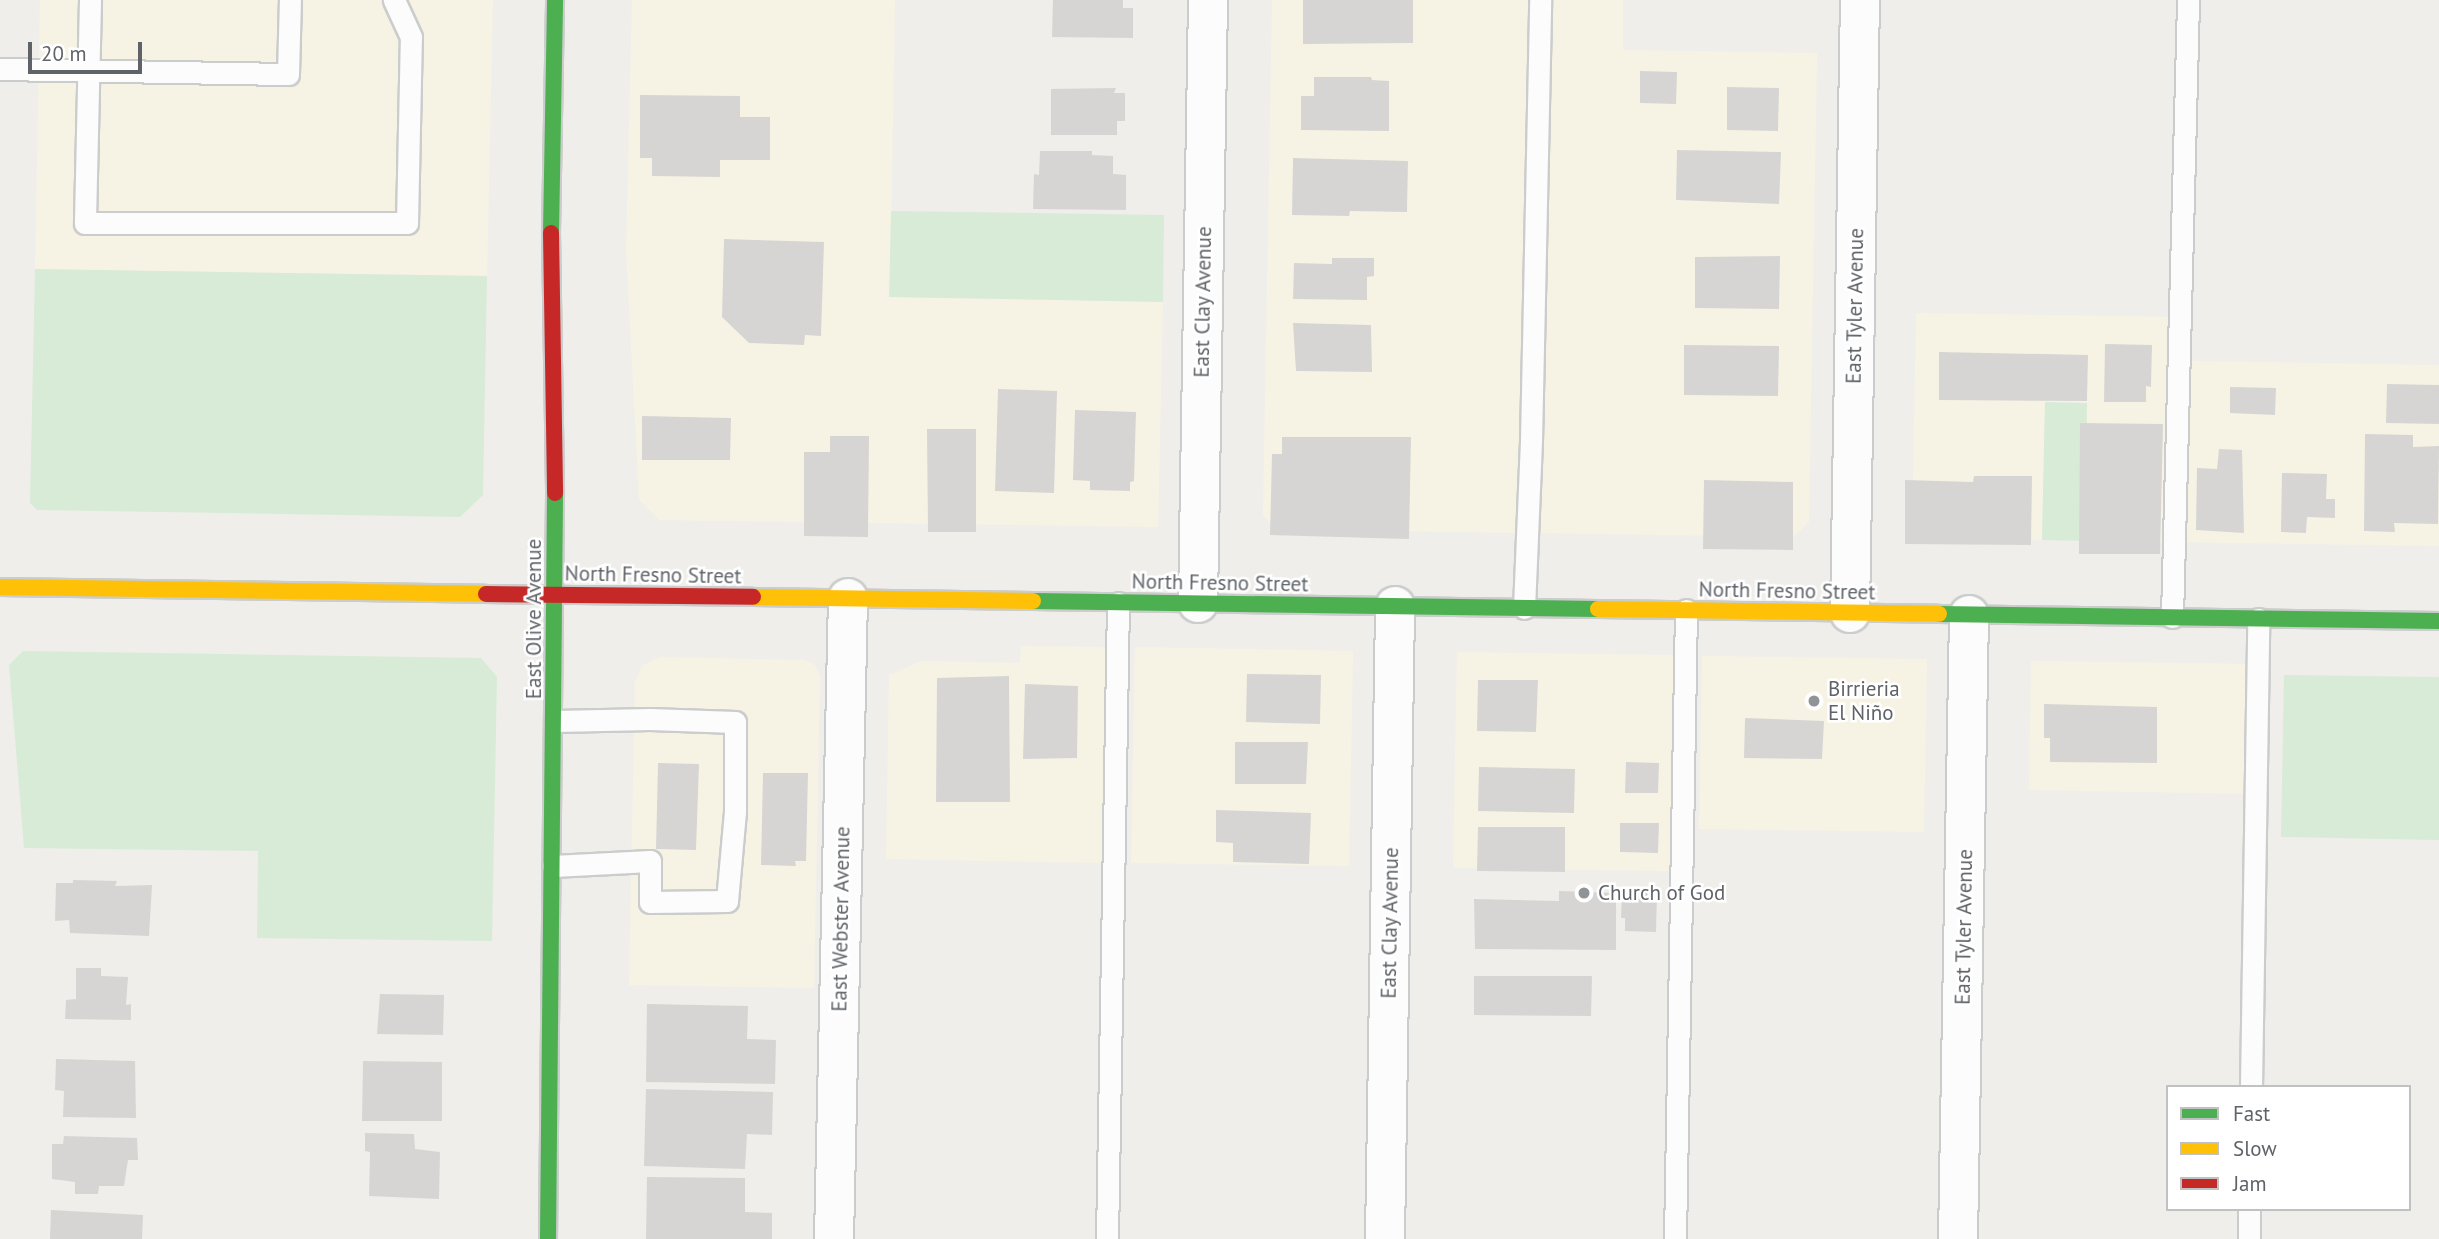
<!DOCTYPE html>
<meta charset="utf-8">
<style>
body{margin:0}
#map{position:relative;width:2439px;height:1239px;overflow:hidden;background:#efeeea;font-family:"PT Sans",sans-serif}
div>[style]{position:absolute}
.commercial>*{inset:0;background:#f7f3e4}
.green>*{inset:0;background:#d8ebd6}
.building>*{inset:0;background:#d6d5d3}
.roads{filter:drop-shadow(2px 0 #cbcccc) drop-shadow(-2px 0 #cbcccc) drop-shadow(0 2px #cbcccc) drop-shadow(0 -2px #cbcccc)}
.lane>*{height:21px;margin:-10.5px;padding:0 10.5px;transform-origin:10.5px;border-radius:10.5px;background:#fdfcfc}
.street>*{height:38px;margin:-19px;padding:0 19px;transform-origin:19px;border-radius:19px;background:#fdfcfc}
.fast>*{height:16px;margin:-8px;padding:0 8px;transform-origin:8px;border-radius:8px;background:#4caf50}
.slow>*{height:16px;margin:-8px;padding:0 8px;transform-origin:8px;border-radius:8px;background:#ffc107}
.jam>*{height:16px;margin:-8px;padding:0 8px;transform-origin:8px;border-radius:8px;background:#c62828}
.dots>*{width:19px;height:19px;translate:-50% -50%;box-sizing:border-box;border:4px solid #fff;border-radius:50%}
span{translate:-50% -50%;white-space:nowrap;text-align:center;line-height:1.15;-webkit-text-stroke:5px #fff;paint-order:stroke}
.street-label{font-size:21px;color:#5f6368}
.poi-label{font-size:21px;color:#5f6368}
.left{translate:0 -50%;text-align:left}
.legend{position:absolute;left:2166px;top:1085px;width:245px;height:126px;box-sizing:border-box;background:#fff;border:2px solid #bfc1c3;margin:0;padding:9px 12px;list-style:none;font-size:21px;color:#5f6368}
.legend li{display:flex;align-items:center;gap:14px;height:35px}
.legend b{width:35px;border:2px solid #bfc1c3}
.scale{position:absolute;left:28px;top:42px;width:114px;height:32px;box-sizing:border-box;border:4px solid #5f6368;border-top:0;padding-left:9px;font-size:21px;line-height:24px;white-space:nowrap;color:#5f6368;-webkit-text-stroke:5px #fff;paint-order:stroke}
</style>
<div id="map">
<div class="commercial">
<i style="clip-path:polygon(40px 0,493px 0,487px 276px,35px 269px)"></i>
<i style="clip-path:polygon(632px 0,895px 0,890px 297px,1163px 302px,1158px 527px,659px 520px,639px 499px,626px 250px)"></i>
<i style="clip-path:polygon(1272px 0,1623px 0,1623px 50px,1817px 53px,1809px 522px,1793px 537px,1535px 533px,1536px 447px,1520px 446px,1518px 533px,1276px 529px,1263px 515px)"></i>
<i style="clip-path:polygon(1916px 313px,2189px 317px,2189px 361px,2439px 365px,2439px 546px,2085px 541px,2087px 403px,2045px 402px,2042px 540px,1912px 539px)"></i>
<i style="clip-path:polygon(1021px 646px,1108px 647px,1103px 863px,886px 859px,889px 675px,922px 661px,1020px 663px)"></i>
<i style="clip-path:polygon(1135px 647px,1353px 651px,1349px 866px,1131px 863px)"></i>
<i style="clip-path:polygon(1457px 652px,1675px 655px,1671px 871px,1453px 868px)"></i>
<i style="clip-path:polygon(1702px 656px,1927px 659px,1924px 832px,1699px 829px)"></i>
<i style="clip-path:polygon(660px 657px,804px 660px,815px 665px,820px 677px,814px 988px,629px 985px,635px 682px,643px 665px)"></i>
<i style="clip-path:polygon(2031px 661px,2256px 664px,2254px 794px,2029px 790px)"></i>
</div>
<div class="green">
<i style="clip-path:polygon(891px 211px,1164px 215px,1163px 302px,889px 297px)"></i>
<i style="clip-path:polygon(35px 269px,487px 276px,483px 495px,460px 517px,37px 510px,30px 503px)"></i>
<i style="clip-path:polygon(2045px 402px,2087px 403px,2085px 541px,2042px 540px)"></i>
<i style="clip-path:polygon(23px 651px,481px 658px,497px 677px,492px 941px,257px 938px,258px 851px,24px 848px,9px 665px)"></i>
<i style="clip-path:polygon(2284px 675px,2439px 677px,2439px 840px,2281px 837px)"></i>
</div>
<div class="building">
<i style="clip-path:polygon(1053px 0,1123px 0,1123px 8px,1133px 8px,1133px 38px,1052px 37px)"></i>
<i style="clip-path:polygon(1303px 0,1413px 0,1413px 43px,1303px 44px)"></i>
<i style="clip-path:polygon(1640px 71px,1677px 72px,1676px 104px,1640px 103px)"></i>
<i style="clip-path:polygon(1314px 77px,1371px 77px,1372px 80px,1389px 81px,1389px 131px,1301px 130px,1301px 96px,1314px 96px)"></i>
<i style="clip-path:polygon(1727px 87px,1779px 88px,1778px 131px,1727px 130px)"></i>
<i style="clip-path:polygon(1116px 88px,1114px 93px,1125px 93px,1125px 121px,1117px 121px,1117px 135px,1051px 135px,1051px 89px)"></i>
<i style="clip-path:polygon(640px 95px,740px 96px,740px 117px,770px 117px,770px 160px,720px 160px,720px 177px,652px 176px,652px 158px,640px 158px)"></i>
<i style="clip-path:polygon(1677px 150px,1781px 152px,1779px 204px,1676px 200px)"></i>
<i style="clip-path:polygon(1040px 151px,1092px 151px,1092px 155px,1113px 156px,1113px 174px,1126px 175px,1126px 210px,1033px 209px,1034px 174px,1039px 175px)"></i>
<i style="clip-path:polygon(1293px 158px,1408px 161px,1407px 212px,1350px 211px,1349px 216px,1292px 215px)"></i>
<i style="clip-path:polygon(724px 239px,824px 242px,821px 336px,805px 335px,804px 345px,749px 343px,722px 317px)"></i>
<i style="clip-path:polygon(1780px 256px,1779px 309px,1695px 308px,1695px 257px)"></i>
<i style="clip-path:polygon(1332px 258px,1374px 258px,1374px 276px,1367px 277px,1367px 300px,1293px 299px,1294px 263px,1332px 264px)"></i>
<i style="clip-path:polygon(1293px 323px,1371px 325px,1372px 372px,1296px 371px)"></i>
<i style="clip-path:polygon(2105px 344px,2152px 345px,2151px 387px,2146px 386px,2146px 402px,2104px 402px)"></i>
<i style="clip-path:polygon(1684px 345px,1779px 346px,1778px 396px,1684px 395px)"></i>
<i style="clip-path:polygon(1939px 352px,2088px 355px,2087px 401px,1939px 400px)"></i>
<i style="clip-path:polygon(2387px 384px,2439px 385px,2439px 424px,2386px 423px)"></i>
<i style="clip-path:polygon(2230px 387px,2276px 388px,2275px 415px,2230px 413px)"></i>
<i style="clip-path:polygon(998px 389px,1057px 391px,1054px 493px,995px 491px)"></i>
<i style="clip-path:polygon(1075px 410px,1136px 412px,1134px 481px,1130px 482px,1130px 491px,1090px 490px,1090px 481px,1073px 480px)"></i>
<i style="clip-path:polygon(642px 416px,731px 418px,730px 460px,642px 460px)"></i>
<i style="clip-path:polygon(2080px 423px,2163px 424px,2160px 554px,2079px 554px)"></i>
<i style="clip-path:polygon(927px 429px,976px 429px,976px 532px,928px 532px)"></i>
<i style="clip-path:polygon(2365px 434px,2413px 435px,2413px 447px,2439px 446px,2438px 524px,2394px 523px,2395px 532px,2364px 531px)"></i>
<i style="clip-path:polygon(830px 436px,869px 436px,868px 537px,804px 536px,804px 452px,830px 452px)"></i>
<i style="clip-path:polygon(1282px 437px,1411px 437px,1409px 539px,1270px 535px,1272px 454px,1282px 454px)"></i>
<i style="clip-path:polygon(2219px 449px,2242px 450px,2244px 533px,2196px 530px,2197px 468px,2217px 469px)"></i>
<i style="clip-path:polygon(2282px 473px,2327px 474px,2326px 499px,2335px 499px,2335px 518px,2307px 517px,2306px 533px,2281px 532px)"></i>
<i style="clip-path:polygon(1974px 476px,2032px 476px,2031px 545px,1905px 544px,1905px 480px,1973px 482px)"></i>
<i style="clip-path:polygon(1704px 480px,1793px 482px,1793px 550px,1703px 549px)"></i>
<i style="clip-path:polygon(1247px 674px,1321px 675px,1320px 724px,1246px 722px)"></i>
<i style="clip-path:polygon(1009px 676px,1010px 802px,936px 802px,937px 678px)"></i>
<i style="clip-path:polygon(1478px 680px,1538px 680px,1536px 732px,1477px 731px)"></i>
<i style="clip-path:polygon(1025px 684px,1078px 686px,1077px 758px,1023px 759px)"></i>
<i style="clip-path:polygon(2044px 704px,2157px 707px,2157px 763px,2050px 762px,2050px 738px,2044px 738px)"></i>
<i style="clip-path:polygon(1745px 718px,1824px 721px,1822px 759px,1744px 758px)"></i>
<i style="clip-path:polygon(1235px 742px,1308px 742px,1306px 784px,1235px 784px)"></i>
<i style="clip-path:polygon(1626px 762px,1659px 763px,1658px 793px,1625px 793px)"></i>
<i style="clip-path:polygon(658px 763px,699px 764px,696px 850px,656px 849px)"></i>
<i style="clip-path:polygon(1479px 767px,1575px 769px,1574px 813px,1478px 811px)"></i>
<i style="clip-path:polygon(763px 773px,808px 773px,806px 861px,795px 861px,796px 866px,761px 865px)"></i>
<i style="clip-path:polygon(1216px 810px,1311px 813px,1309px 864px,1233px 862px,1233px 843px,1216px 842px)"></i>
<i style="clip-path:polygon(1620px 823px,1659px 823px,1658px 853px,1620px 852px)"></i>
<i style="clip-path:polygon(1478px 827px,1565px 827px,1565px 872px,1477px 871px)"></i>
<i style="clip-path:polygon(73px 880px,117px 881px,115px 886px,152px 885px,149px 936px,70px 933px,69px 920px,55px 921px,56px 883px,73px 883px)"></i>
<i style="clip-path:polygon(1559px 891px,1616px 893px,1616px 950px,1475px 949px,1474px 899px,1559px 901px)"></i>
<i style="clip-path:polygon(1622px 892px,1657px 893px,1656px 932px,1625px 931px,1625px 918px,1621px 918px)"></i>
<i style="clip-path:polygon(76px 968px,101px 968px,101px 976px,128px 977px,126px 1005px,131px 1004px,131px 1020px,65px 1019px,66px 1000px,76px 999px)"></i>
<i style="clip-path:polygon(1474px 976px,1592px 976px,1591px 1016px,1474px 1015px)"></i>
<i style="clip-path:polygon(380px 994px,444px 995px,443px 1035px,377px 1034px)"></i>
<i style="clip-path:polygon(647px 1004px,748px 1006px,747px 1039px,776px 1040px,775px 1084px,646px 1082px)"></i>
<i style="clip-path:polygon(56px 1059px,135px 1061px,136px 1118px,63px 1117px,64px 1091px,55px 1090px)"></i>
<i style="clip-path:polygon(363px 1061px,442px 1062px,442px 1121px,362px 1121px)"></i>
<i style="clip-path:polygon(646px 1089px,773px 1092px,772px 1135px,747px 1134px,745px 1169px,644px 1166px)"></i>
<i style="clip-path:polygon(365px 1133px,414px 1134px,415px 1149px,440px 1152px,439px 1199px,369px 1196px,370px 1152px,365px 1151px)"></i>
<i style="clip-path:polygon(64px 1136px,137px 1138px,138px 1160px,128px 1160px,124px 1186px,99px 1186px,98px 1194px,75px 1194px,75px 1182px,52px 1179px,52px 1144px,63px 1144px)"></i>
<i style="clip-path:polygon(647px 1177px,745px 1178px,745px 1212px,772px 1213px,772px 1239px,646px 1239px)"></i>
<i style="clip-path:polygon(51px 1210px,143px 1215px,142px 1239px,50px 1239px)"></i>
</div>
<div class="roads">
<div class="lane">
<i style="left:90px;top:0;width:223px;rotate:91.3deg"></i>
<i style="left:85px;top:223px;width:322px"></i>
<i style="left:407px;top:223px;width:186px;rotate:-88.8deg"></i>
<i style="left:411px;top:37px;width:41px;rotate:-114.7deg"></i>
<i style="left:0;top:69px;width:288px;rotate:1deg"></i>
<i style="left:288px;top:74px;width:74px;rotate:-88.5deg"></i>
<i style="left:1524px;top:608px;width:167px;rotate:-87.6deg"></i>
<i style="left:1531px;top:441px;width:441px;rotate:-88.8deg"></i>
<i style="left:2172px;top:617px;width:617px;rotate:-88.51deg"></i>
<i style="left:553px;top:866px;width:97px;rotate:-3deg"></i>
<i style="left:650px;top:861px;width:41px;rotate:90deg"></i>
<i style="left:650px;top:902px;width:77px;rotate:-0.7deg"></i>
<i style="left:727px;top:901px;width:89px;rotate:-84.9deg"></i>
<i style="left:735px;top:812px;width:90px;rotate:-90deg"></i>
<i style="left:735px;top:722px;width:85px;rotate:-178deg"></i>
<i style="left:650px;top:719px;width:95px;rotate:178.8deg"></i>
<i style="left:2251px;top:1087px;width:468px;rotate:-89.1deg"></i>
<i style="left:1107px;top:1239px;width:636px;rotate:-89.01deg"></i>
<i style="left:1675px;top:1239px;width:629px;rotate:-89deg"></i>
<i style="left:2249px;top:1239px;width:30px;rotate:-90deg"></i>
</div>
<div class="street">
<i style="left:1198px;top:603px;width:603px;rotate:-89.05deg"></i>
<i style="left:1850px;top:613px;width:613px;rotate:-89.07deg"></i>
<i style="left:834px;top:1239px;width:641px;rotate:-88.75deg"></i>
<i style="left:1385px;top:1239px;width:633px;rotate:-89.09deg"></i>
<i style="left:1958px;top:1239px;width:624px;rotate:-88.99deg"></i>
</div>
<div class="fast">
<i style="left:551px;top:233px;width:233px;rotate:-89deg"></i>
<i style="left:1033px;top:601px;width:565px;rotate:0.81deg"></i>
<i style="left:1939px;top:614px;width:500px;rotate:0.8deg"></i>
<i style="left:548px;top:1239px;width:746px;rotate:-89.46deg"></i>
</div>
<div class="slow">
<i style="left:0;top:587px;width:486px;rotate:0.8deg"></i>
<i style="left:753px;top:597px;width:280px;rotate:0.8deg"></i>
<i style="left:1598px;top:609px;width:341px;rotate:0.8deg"></i>
</div>
<div class="jam">
<i style="left:551px;top:233px;width:260px;rotate:89.1deg"></i>
<i style="left:486px;top:594px;width:267px;rotate:0.6deg"></i>
</div>
</div>
<div class="dots">
<i style="left:1814px;top:701px;background:#919496"></i>
<i style="left:1584px;top:893px;background:#919496"></i>
</div>
<div class="street-label">
<span style="left:1203px;top:302px;rotate:-89deg">East Clay Avenue</span>
<span style="left:1855px;top:306px;rotate:-89deg">East Tyler Avenue</span>
<span style="left:653px;top:575px;rotate:1deg">North Fresno Street</span>
<span style="left:1220px;top:583px;rotate:1deg">North Fresno Street</span>
<span style="left:1787px;top:591px;rotate:1deg">North Fresno Street</span>
<span style="left:534px;top:619px;rotate:-90deg">East Olive Avenue</span>
<span style="left:841px;top:919px;rotate:-89deg">East Webster Avenue</span>
<span style="left:1390px;top:923px;rotate:-89deg">East Clay Avenue</span>
<span style="left:1964px;top:927px;rotate:-89deg">East Tyler Avenue</span>
</div>
<div class="poi-label">
<span class="left" style="left:1828px;top:701px">Birrieria<br>El Niño</span>
<span class="left" style="left:1598px;top:893px">Church of God</span>
</div>
<ul class="legend">
<li><b style="height:9px;background:#4caf50"></b>Fast</li>
<li><b style="height:9px;background:#ffc107"></b>Slow</li>
<li><b style="height:9px;background:#c62828"></b>Jam</li>
</ul>
<div class="scale">20 m</div>
</div>
